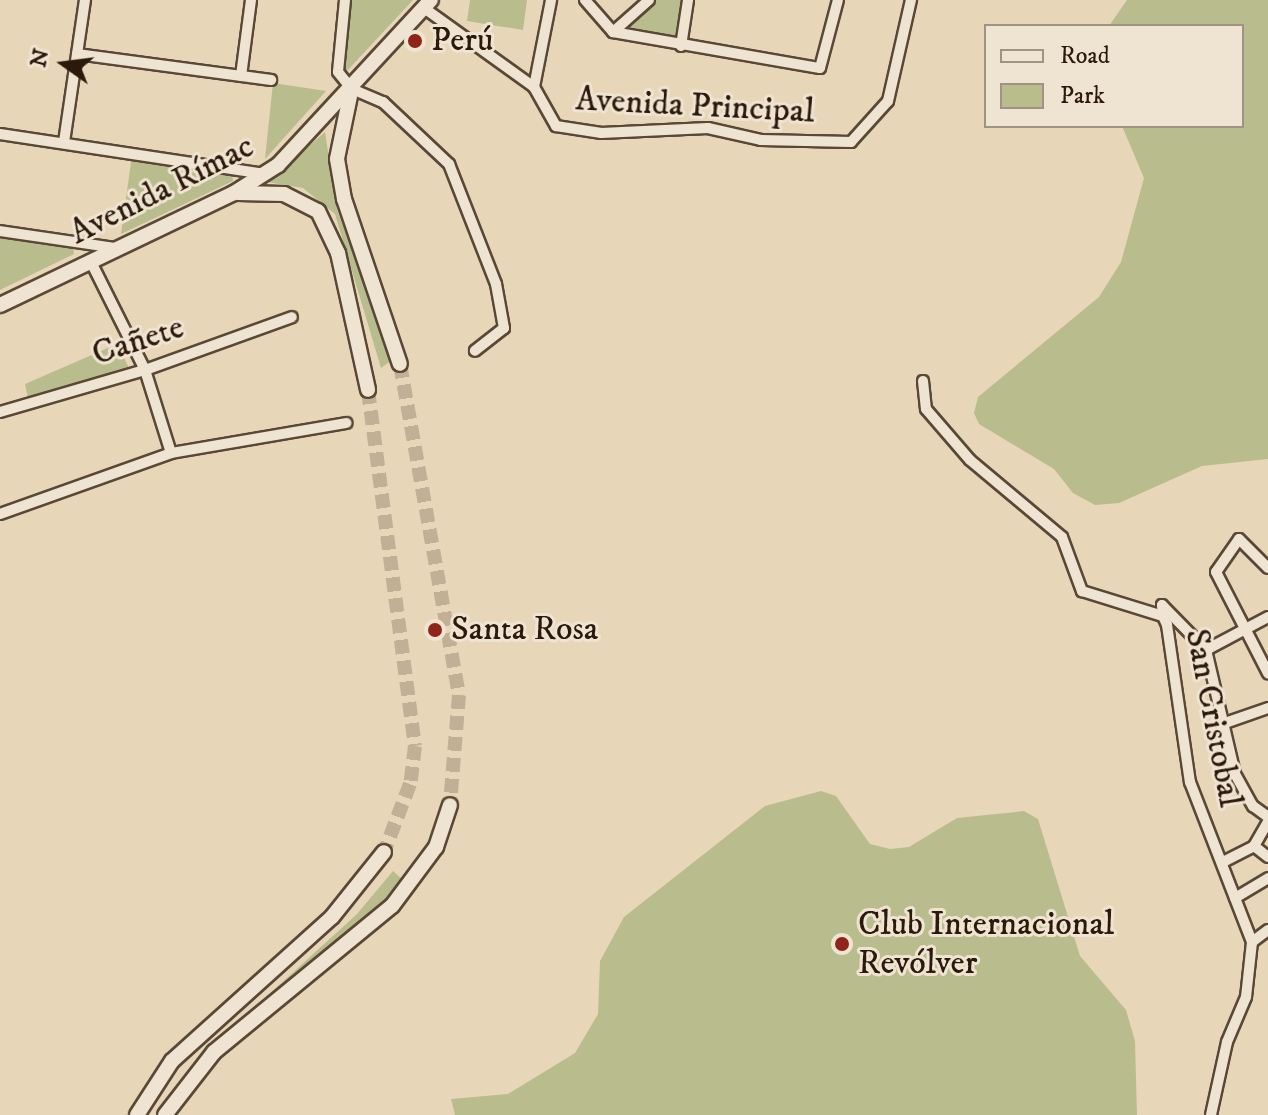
<!DOCTYPE html>
<meta charset="utf-8">
<style>
body{margin:0}
#map{position:relative;width:1268px;height:1115px;overflow:hidden;background:#e7d6b8;font-family:"IM FELL DW Pica",serif}
div>[style]{position:absolute}
.green>*{inset:0;background:#b9bd8d}
.secondary-tunnel>*{height:14px;margin-top:-7px;transform-origin:0;background:repeating-linear-gradient(90deg,#c1b095 0 14px,transparent 0 21px)}
.roads{filter:drop-shadow(2px 0 #5a4836) drop-shadow(-2px 0 #5a4836) drop-shadow(0 2px #5a4836) drop-shadow(0 -2px #5a4836)}
.street>*{height:10px;margin:-5px;padding:0 5px;transform-origin:5px;border-radius:5px;background:#efe4d1}
.secondary>*{height:14px;margin:-7px;padding:0 7px;transform-origin:7px;border-radius:7px;background:#efe4d1}
.dots>*{width:22px;height:22px;translate:-50% -50%;box-sizing:border-box;border:4px solid #efe4d1;border-radius:50%}
span{translate:-50% -50%;white-space:nowrap;text-align:center;line-height:1.15;-webkit-text-stroke:6px #efe4d1;paint-order:stroke}
.poi-label{font-size:34px;color:#2b190b}
.left{translate:0 -50%;text-align:left}
.street-label{font-size:34px;color:#2b190b}
.legend{position:absolute;left:984px;top:24px;width:260px;height:104px;box-sizing:border-box;background:#efe4d1;border:2px solid #a19382;margin:0;padding:10px 14px;list-style:none;font-size:24px;color:#2b190b}
.legend li{display:flex;align-items:center;gap:16px;height:40px}
.legend b{width:40px;border:2px solid #a19382}
.north{position:absolute;left:24px;top:24px;width:80px;height:80px;-webkit-text-stroke:6px #efe4d1;paint-order:stroke;rotate:284deg;font-size:22px;font-weight:700;line-height:32px;text-align:center;color:#2b190b}
.north::after{content:'';display:block;margin:auto;width:28px;height:36px;background:#2b190b;clip-path:polygon(50% 0,100% 100%,50% 72%,0 100%)}
</style>
<div id="map">
<div class="green">
<i style="clip-path:polygon(349px 0,413px 0,346px 72px,341px 62px)"></i>
<i style="clip-path:polygon(470px 0,527px 0,523px 30px,467px 21px)"></i>
<i style="clip-path:polygon(653px 0,684px 0,677px 39px,620px 31px)"></i>
<i style="clip-path:polygon(1127px 0,1268px 0,1268px 459px,1202px 466px,1119px 503px,1095px 505px,1073px 493px,1054px 469px,979px 424px,974px 413px,978px 397px,1099px 297px,1121px 262px,1144px 178px,1122px 126px,1242px 126px,1242px 26px,1109px 26px)"></i>
<i style="clip-path:polygon(273px 83px,326px 91px,265px 159px)"></i>
<i style="clip-path:polygon(325px 132px,337px 210px,393px 359px,381px 368px,335px 214px,303px 188px,267px 182px)"></i>
<i style="clip-path:polygon(132px 155px,232px 173px,233px 181px,121px 234px)"></i>
<i style="clip-path:polygon(0 235px,73px 245px,74px 254px,0 290px)"></i>
<i style="clip-path:polygon(117px 344px,129px 368px,28px 398px,25px 384px)"></i>
<i style="clip-path:polygon(821px 791px,836px 796px,870px 844px,890px 849px,909px 847px,957px 818px,1024px 811px,1038px 819px,1080px 956px,1126px 1010px,1135px 1041px,1137px 1115px,455px 1115px,451px 1099px,508px 1094px,575px 1053px,598px 1014px,600px 961px,624px 917px,765px 806px)"></i>
<i style="clip-path:polygon(393px 871px,403px 880px,380px 906px,241px 1020px,357px 914px)"></i>
</div>
<div class="secondary-tunnel">
<i style="left:400px;top:364px;width:336px;rotate:79.9deg"></i>
<i style="left:459px;top:695px;width:110px;rotate:94.7deg"></i>
<i style="left:368px;top:390px;width:359px;rotate:82.5deg"></i>
<i style="left:415px;top:746px;width:38px;rotate:97deg"></i>
<i style="left:410px;top:784px;width:73px;rotate:110.9deg"></i>
</div>
<div class="roads">
<div class="street">
<i style="left:345px;top:0;width:72px;rotate:95.6deg"></i>
<i style="left:338px;top:72px;width:22px;rotate:51deg"></i>
<i style="left:352px;top:89px;width:34px;rotate:23deg"></i>
<i style="left:383px;top:102px;width:91px;rotate:43.2deg"></i>
<i style="left:449px;top:164px;width:129px;rotate:68.6deg"></i>
<i style="left:496px;top:284px;width:45px;rotate:79.7deg"></i>
<i style="left:504px;top:328px;width:37px;rotate:142deg"></i>
<i style="left:585px;top:0;width:43px;rotate:48.8deg"></i>
<i style="left:613px;top:32px;width:210px;rotate:9.9deg"></i>
<i style="left:820px;top:68px;width:70px;rotate:-75.2deg"></i>
<i style="left:424px;top:8px;width:135px;rotate:35.7deg"></i>
<i style="left:534px;top:87px;width:45px;rotate:60.6deg"></i>
<i style="left:556px;top:126px;width:46px;rotate:8.8deg"></i>
<i style="left:601px;top:133px;width:107px;rotate:-2.7deg"></i>
<i style="left:708px;top:128px;width:54px;rotate:12.8deg"></i>
<i style="left:761px;top:140px;width:90px;rotate:1.3deg"></i>
<i style="left:851px;top:142px;width:55px;rotate:-47.9deg"></i>
<i style="left:888px;top:101px;width:104px;rotate:-77.2deg"></i>
<i style="left:613px;top:32px;width:48px;rotate:-41.6deg"></i>
<i style="left:681px;top:46px;width:47px;rotate:-81.3deg"></i>
<i style="left:77px;top:54px;width:196px;rotate:7.6deg"></i>
<i style="left:241px;top:76px;width:77px;rotate:-82.5deg"></i>
<i style="left:534px;top:87px;width:89px;rotate:-78.9deg"></i>
<i style="left:0;top:134px;width:266px;rotate:8.6deg"></i>
<i style="left:64px;top:142px;width:144px;rotate:-81.6deg"></i>
<i style="left:0;top:231px;width:116px;rotate:8.4deg"></i>
<i style="left:90px;top:260px;width:123px;rotate:63.4deg"></i>
<i style="left:145px;top:370px;width:87px;rotate:72.6deg"></i>
<i style="left:923px;top:381px;width:28px;rotate:84deg"></i>
<i style="left:926px;top:409px;width:67px;rotate:49.2deg"></i>
<i style="left:970px;top:460px;width:120px;rotate:39.9deg"></i>
<i style="left:1062px;top:537px;width:58px;rotate:69.7deg"></i>
<i style="left:1082px;top:591px;width:85px;rotate:17.2deg"></i>
<i style="left:1163px;top:616px;width:10px;rotate:66deg"></i>
<i style="left:1167px;top:625px;width:159px;rotate:81.7deg"></i>
<i style="left:1190px;top:782px;width:172px;rotate:68.8deg"></i>
<i style="left:1252px;top:942px;width:55px;rotate:96.2deg"></i>
<i style="left:1246px;top:997px;width:49px;rotate:112.9deg"></i>
<i style="left:1227px;top:1042px;width:75px;rotate:102.4deg"></i>
<i style="left:0;top:412px;width:151px;rotate:-16.2deg"></i>
<i style="left:145px;top:370px;width:156px;rotate:-19.8deg"></i>
<i style="left:0;top:514px;width:182px;rotate:-19.6deg"></i>
<i style="left:171px;top:453px;width:178px;rotate:-9.7deg"></i>
<i style="left:1268px;top:568px;width:41px;rotate:-135deg"></i>
<i style="left:1239px;top:539px;width:40px;rotate:124.9deg"></i>
<i style="left:1216px;top:572px;width:114px;rotate:62.8deg"></i>
<i style="left:1163px;top:616px;width:11px;rotate:-95deg"></i>
<i style="left:1162px;top:605px;width:63px;rotate:45.6deg"></i>
<i style="left:1206px;top:650px;width:127px;rotate:76.8deg"></i>
<i style="left:1235px;top:774px;width:37px;rotate:61deg"></i>
<i style="left:1253px;top:806px;width:19px;rotate:36deg"></i>
<i style="left:1206px;top:650px;width:70px;rotate:-28deg"></i>
<i style="left:1225px;top:723px;width:46px;rotate:-19.2deg"></i>
<i style="left:1254px;top:846px;width:18px;rotate:38deg"></i>
<i style="left:1223px;top:862px;width:35px;rotate:-27deg"></i>
<i style="left:1254px;top:846px;width:28px;rotate:-60deg"></i>
<i style="left:1235px;top:898px;width:39px;rotate:-31deg"></i>
<i style="left:1252px;top:942px;width:20px;rotate:-37deg"></i>
</div>
<div class="secondary">
<i style="left:350px;top:96px;width:64px;rotate:101.7deg"></i>
<i style="left:337px;top:159px;width:41px;rotate:80.1deg"></i>
<i style="left:344px;top:199px;width:174px;rotate:71.3deg"></i>
<i style="left:238px;top:193px;width:46px;rotate:1.2deg"></i>
<i style="left:284px;top:194px;width:38px;rotate:27deg"></i>
<i style="left:318px;top:211px;width:47px;rotate:64.5deg"></i>
<i style="left:338px;top:253px;width:140px;rotate:77.6deg"></i>
<i style="left:0;top:305px;width:259px;rotate:-25.6deg"></i>
<i style="left:234px;top:193px;width:52px;rotate:-32.5deg"></i>
<i style="left:278px;top:165px;width:225px;rotate:-47.2deg"></i>
<i style="left:137px;top:1115px;width:64px;rotate:-57.1deg"></i>
<i style="left:172px;top:1061px;width:215px;rotate:-42deg"></i>
<i style="left:332px;top:917px;width:83px;rotate:-51.3deg"></i>
<i style="left:165px;top:1115px;width:80px;rotate:-52.1deg"></i>
<i style="left:214px;top:1052px;width:230px;rotate:-39.4deg"></i>
<i style="left:392px;top:906px;width:74px;rotate:-53.3deg"></i>
<i style="left:436px;top:847px;width:44px;rotate:-71.6deg"></i>
</div>
</div>
<div class="dots">
<i style="left:415px;top:41px;background:#8f2418"></i>
<i style="left:435px;top:630px;background:#8f2418"></i>
<i style="left:842px;top:944px;background:#8f2418"></i>
</div>
<div class="poi-label">
<span class="left" style="left:431px;top:41px">Perú</span>
<span class="left" style="left:451px;top:630px">Santa Rosa</span>
<span class="left" style="left:858px;top:944px">Club Internacional<br>Revólver</span>
</div>
<div class="street-label">
<span style="left:695px;top:106px;rotate:3deg">Avenida Principal</span>
<span style="left:162px;top:190px;rotate:-27deg">Avenida Rímac</span>
<span style="left:138px;top:341px;rotate:-18deg">Cañete</span>
<span style="left:1213px;top:718px;rotate:79deg">San Cristobal</span>
</div>
<ul class="legend">
<li><b style="height:10px;background:#efe4d1"></b>Road</li>
<li><b style="height:22px;background:#b9bd8d"></b>Park</li>
</ul>
<div class="north">N</div>
</div>
